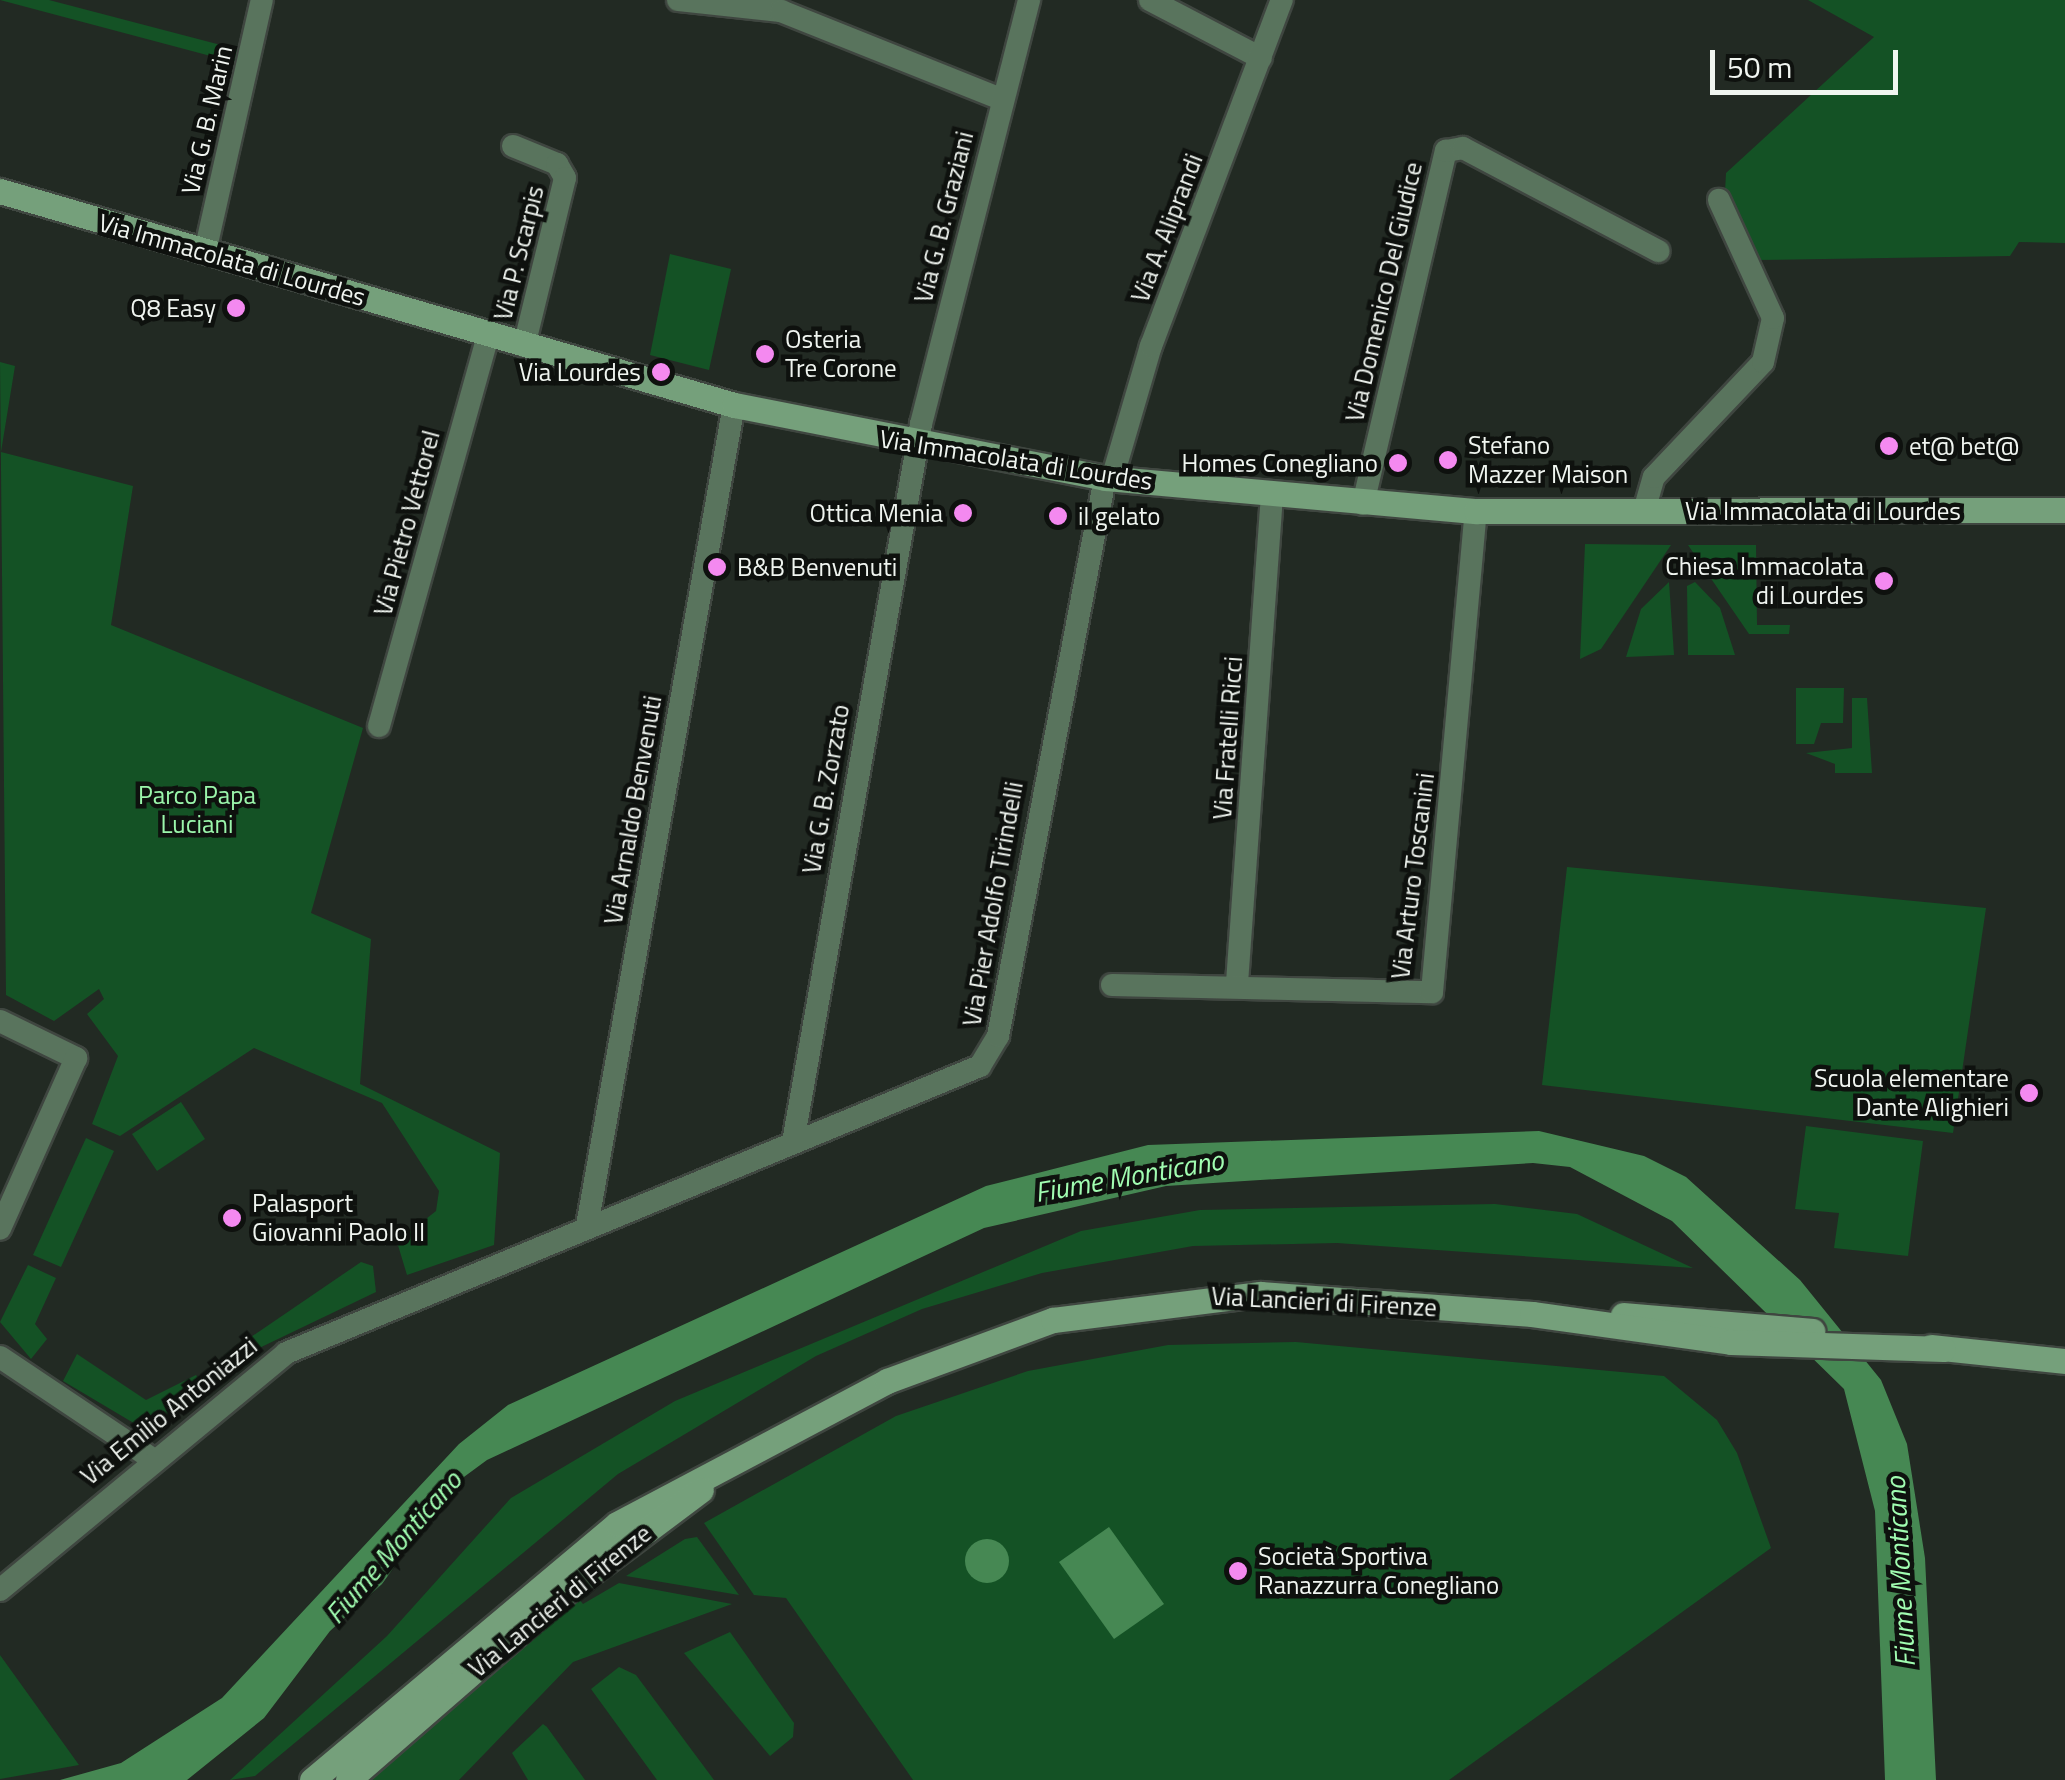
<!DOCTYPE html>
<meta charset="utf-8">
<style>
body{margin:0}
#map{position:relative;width:2065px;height:1780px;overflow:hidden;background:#222a23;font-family:"Titillium Web",sans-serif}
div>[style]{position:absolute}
.green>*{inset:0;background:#145225}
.water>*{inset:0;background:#468853}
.round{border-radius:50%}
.roads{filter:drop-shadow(2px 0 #3f4640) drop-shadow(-2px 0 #3f4640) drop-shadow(0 2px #3f4640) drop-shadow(0 -2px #3f4640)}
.street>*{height:22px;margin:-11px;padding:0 11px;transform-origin:11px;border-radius:11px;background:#59745d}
.secondary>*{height:25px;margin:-12.5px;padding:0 12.5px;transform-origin:12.5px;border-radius:12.5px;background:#75a07b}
.dots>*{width:28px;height:28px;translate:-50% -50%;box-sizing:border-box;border:5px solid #0e110e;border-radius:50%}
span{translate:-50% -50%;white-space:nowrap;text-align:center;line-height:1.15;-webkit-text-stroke:9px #0e110e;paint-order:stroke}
.street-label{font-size:25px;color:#f0f5f0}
.poi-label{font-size:25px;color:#f0f5f0}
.right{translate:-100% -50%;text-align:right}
.left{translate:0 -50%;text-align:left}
.park-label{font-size:25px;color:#9bf6ab}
.water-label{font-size:28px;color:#a1fdb1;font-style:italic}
.scale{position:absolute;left:1710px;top:50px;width:188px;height:45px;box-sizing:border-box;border:5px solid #f0f5f0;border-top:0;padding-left:12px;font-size:30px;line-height:35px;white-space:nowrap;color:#f0f5f0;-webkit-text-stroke:8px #0e110e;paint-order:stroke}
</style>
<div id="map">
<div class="green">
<i style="clip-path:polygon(0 0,49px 0,240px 50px,237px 63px)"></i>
<i style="clip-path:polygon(1808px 0,2065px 0,2065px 243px,2019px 242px,2010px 256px,1757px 260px,1725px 192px,1726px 173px,1874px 37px)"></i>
<i style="clip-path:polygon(670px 254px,731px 269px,709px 370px,650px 355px)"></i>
<i style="clip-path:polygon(0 362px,15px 366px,1px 452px,133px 486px,111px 625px,363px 728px,311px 913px,371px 939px,360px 1084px,500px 1153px,494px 1245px,407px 1275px,397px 1242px,436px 1211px,439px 1191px,382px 1103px,254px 1048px,120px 1136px,92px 1124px,118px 1056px,87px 1014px,104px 999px,99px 989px,54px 1021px,6px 995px)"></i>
<i style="clip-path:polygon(1585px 544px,1671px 545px,1601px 649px,1580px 659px)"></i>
<i style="clip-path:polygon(1688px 545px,1756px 545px,1757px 625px,1790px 625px,1789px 634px,1749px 634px)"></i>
<i style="clip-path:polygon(1669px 582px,1674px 655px,1626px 657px,1641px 609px)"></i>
<i style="clip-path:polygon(1695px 582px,1720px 608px,1735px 655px,1688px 655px,1687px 586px)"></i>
<i style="clip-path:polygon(1796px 688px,1844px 688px,1843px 723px,1821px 723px,1814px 744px,1796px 744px)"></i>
<i style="clip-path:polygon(1852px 698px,1867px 698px,1872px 773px,1835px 773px,1835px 764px,1806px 753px,1852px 748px)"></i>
<i style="clip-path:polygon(1567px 867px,1986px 908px,1953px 1133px,1542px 1085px)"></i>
<i style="clip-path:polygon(181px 1102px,205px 1139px,157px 1171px,132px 1134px)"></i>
<i style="clip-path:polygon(1806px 1126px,1923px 1141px,1908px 1256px,1834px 1248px,1839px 1213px,1795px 1209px)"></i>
<i style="clip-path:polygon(86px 1138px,114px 1151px,61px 1267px,33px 1255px)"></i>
<i style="clip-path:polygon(1495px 1204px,1577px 1214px,1693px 1268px,1337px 1243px,1193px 1246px,1042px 1273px,922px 1309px,816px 1356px,618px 1474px,255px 1776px,230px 1780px,387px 1636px,511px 1498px,675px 1401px,1081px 1231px,1200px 1210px)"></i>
<i style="clip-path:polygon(361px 1262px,373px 1266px,376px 1292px,228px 1363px,226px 1354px)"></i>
<i style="clip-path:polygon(28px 1265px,56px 1278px,35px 1324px,47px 1339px,31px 1359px,0 1322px)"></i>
<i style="clip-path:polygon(1296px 1342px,1664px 1376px,1717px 1420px,1737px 1453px,1771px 1548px,1449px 1780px,913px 1780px,786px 1598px,754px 1595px,704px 1523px,896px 1416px,1028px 1371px,1168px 1345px)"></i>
<i style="clip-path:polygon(77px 1354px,146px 1400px,196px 1375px,204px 1386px,161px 1421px,137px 1425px,63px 1381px)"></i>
<i style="clip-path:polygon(697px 1537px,739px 1595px,626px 1576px,685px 1539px)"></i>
<i style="clip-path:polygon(619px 1583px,732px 1604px,573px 1662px,459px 1780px,362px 1780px,577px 1597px,583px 1604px)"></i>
<i style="clip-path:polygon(730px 1632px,794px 1723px,793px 1737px,770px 1756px,684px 1653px)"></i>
<i style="clip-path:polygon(0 1655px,79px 1765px,0 1779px)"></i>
<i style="clip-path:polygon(619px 1667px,636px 1675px,714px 1780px,657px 1780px,591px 1689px)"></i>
<i style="clip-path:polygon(543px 1724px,547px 1727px,585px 1780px,528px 1780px,512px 1753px)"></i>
</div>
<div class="water">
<i style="clip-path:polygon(1539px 1131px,1644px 1156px,1686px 1177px,1800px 1280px,1881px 1380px,1907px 1444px,1925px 1558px,1936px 1780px,1885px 1780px,1875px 1511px,1844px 1389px,1672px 1221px,1570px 1167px,1533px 1163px,1166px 1186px,984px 1228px,487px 1460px,453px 1485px,382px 1584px,330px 1631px,264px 1718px,187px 1780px,60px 1780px,121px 1763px,222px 1698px,459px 1444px,508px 1405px,986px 1186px,1148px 1145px)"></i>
<i style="clip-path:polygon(1109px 1527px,1164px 1604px,1114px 1639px,1059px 1562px)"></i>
<i class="round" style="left:965px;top:1539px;width:44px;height:44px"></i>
</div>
<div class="roads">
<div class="street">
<i style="left:678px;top:0;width:104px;rotate:6.1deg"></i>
<i style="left:781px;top:11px;width:237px;rotate:21.8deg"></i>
<i style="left:1150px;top:0;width:125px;rotate:27.6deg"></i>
<i style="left:513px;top:146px;width:48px;rotate:22.2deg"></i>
<i style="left:557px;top:164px;width:16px;rotate:60deg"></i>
<i style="left:565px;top:178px;width:173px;rotate:103.7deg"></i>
<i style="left:205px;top:252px;width:258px;rotate:-77.3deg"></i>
<i style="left:1112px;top:479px;width:139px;rotate:-73.7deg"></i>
<i style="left:1151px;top:346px;width:370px;rotate:-69.3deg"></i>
<i style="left:1363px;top:504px;width:363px;rotate:-76.8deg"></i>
<i style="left:1446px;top:151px;width:17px;rotate:-10deg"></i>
<i style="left:1463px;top:148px;width:221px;rotate:27.8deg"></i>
<i style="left:1644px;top:511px;width:35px;rotate:-74deg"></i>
<i style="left:1654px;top:477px;width:158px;rotate:-46.5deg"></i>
<i style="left:1763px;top:362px;width:45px;rotate:-77.2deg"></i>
<i style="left:1773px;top:318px;width:130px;rotate:-114.6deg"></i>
<i style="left:379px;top:726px;width:406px;rotate:-74.4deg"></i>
<i style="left:1237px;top:983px;width:488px;rotate:-85.9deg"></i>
<i style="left:1112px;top:985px;width:320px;rotate:1.3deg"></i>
<i style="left:1432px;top:992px;width:483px;rotate:-84.8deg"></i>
<i style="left:0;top:1021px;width:85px;rotate:26deg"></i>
<i style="left:76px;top:1058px;width:187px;rotate:114deg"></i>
<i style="left:793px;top:1142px;width:729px;rotate:-79.89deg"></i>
<i style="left:921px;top:424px;width:438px;rotate:-75.7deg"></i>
<i style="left:587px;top:1226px;width:834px;rotate:-79.85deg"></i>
<i style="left:0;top:1357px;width:182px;rotate:33.8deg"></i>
<i style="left:0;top:1590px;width:371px;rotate:-39.6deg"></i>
<i style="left:286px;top:1353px;width:751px;rotate:-22.47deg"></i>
<i style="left:980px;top:1066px;width:35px;rotate:-59deg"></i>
<i style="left:998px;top:1036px;width:568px;rotate:-79.14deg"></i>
</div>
<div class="secondary">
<i style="left:0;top:191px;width:765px;rotate:16.25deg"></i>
<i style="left:734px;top:405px;width:378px;rotate:11.1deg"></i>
<i style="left:1105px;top:478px;width:372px;rotate:5.1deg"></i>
<i style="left:1476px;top:511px;width:589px;rotate:-0.1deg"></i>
<i style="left:1623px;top:1315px;width:190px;rotate:4.8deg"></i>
<i style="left:1931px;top:1347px;width:135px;rotate:6deg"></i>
<i style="left:312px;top:1780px;width:398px;rotate:-40deg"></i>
<i style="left:617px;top:1524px;width:306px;rotate:-27.9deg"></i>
<i style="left:887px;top:1381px;width:177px;rotate:-20.2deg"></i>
<i style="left:1053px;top:1320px;width:209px;rotate:-7.2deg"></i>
<i style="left:1260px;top:1294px;width:273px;rotate:4.2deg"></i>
<i style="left:1532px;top:1314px;width:201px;rotate:8deg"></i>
<i style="left:1731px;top:1342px;width:212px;rotate:1.9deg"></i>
<i style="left:348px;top:1780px;width:277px;rotate:-41deg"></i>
<i style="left:557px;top:1598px;width:180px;rotate:-36.9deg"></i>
</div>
</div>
<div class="dots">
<i style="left:236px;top:308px;background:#f489f0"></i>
<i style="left:765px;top:354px;background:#f489f0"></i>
<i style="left:661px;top:372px;background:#f489f0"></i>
<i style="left:1889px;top:446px;background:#f489f0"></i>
<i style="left:1448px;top:460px;background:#f489f0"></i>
<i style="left:1398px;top:463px;background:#f489f0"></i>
<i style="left:963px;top:513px;background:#f489f0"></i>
<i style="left:1058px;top:516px;background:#f489f0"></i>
<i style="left:717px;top:567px;background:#f489f0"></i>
<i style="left:1884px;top:581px;background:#f489f0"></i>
<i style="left:2029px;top:1093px;background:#f489f0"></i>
<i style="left:232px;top:1218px;background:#f489f0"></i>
<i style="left:1238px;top:1571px;background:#f489f0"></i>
</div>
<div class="street-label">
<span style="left:207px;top:120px;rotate:-77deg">Via G. B. Marin</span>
<span style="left:944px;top:217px;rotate:-76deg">Via G. B. Graziani</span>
<span style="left:1167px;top:228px;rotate:-69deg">Via A. Aliprandi</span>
<span style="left:519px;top:253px;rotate:-76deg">Via P. Scarpis</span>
<span style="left:232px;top:260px;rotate:16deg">Via Immacolata di Lourdes</span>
<span style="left:1384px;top:292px;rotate:-77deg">Via Domenico Del Giudice</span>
<span style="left:1016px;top:460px;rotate:9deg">Via Immacolata di Lourdes</span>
<span style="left:1823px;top:511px">Via Immacolata di Lourdes</span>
<span style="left:407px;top:523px;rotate:-75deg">Via Pietro Vettorel</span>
<span style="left:1228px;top:738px;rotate:-86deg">Via Fratelli Ricci</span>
<span style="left:826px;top:789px;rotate:-80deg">Via G. B. Zorzato</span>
<span style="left:633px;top:810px;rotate:-80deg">Via Arnaldo Benvenuti</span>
<span style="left:1413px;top:876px;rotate:-83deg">Via Arturo Toscanini</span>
<span style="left:993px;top:904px;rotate:-80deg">Via Pier Adolfo Tirindelli</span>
<span style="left:1324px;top:1302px;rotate:3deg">Via Lancieri di Firenze</span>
<span style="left:169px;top:1411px;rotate:-39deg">Via Emilio Antoniazzi</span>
<span style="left:560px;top:1601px;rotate:-39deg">Via Lancieri di Firenze</span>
</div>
<div class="poi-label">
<span class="right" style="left:216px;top:308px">Q8 Easy</span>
<span class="left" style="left:785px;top:354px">Osteria<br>Tre Corone</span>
<span class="right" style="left:641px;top:372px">Via Lourdes</span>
<span class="left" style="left:1468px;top:460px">Stefano<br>Mazzer Maison</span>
<span class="left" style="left:1909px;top:446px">et@ bet@</span>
<span class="right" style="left:1378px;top:463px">Homes Conegliano</span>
<span class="right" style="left:943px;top:513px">Ottica Menia</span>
<span class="left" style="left:1078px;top:516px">il gelato</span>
<span class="left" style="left:737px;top:567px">B&amp;B Benvenuti</span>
<span class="right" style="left:1864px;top:581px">Chiesa Immacolata<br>di Lourdes</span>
<span class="right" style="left:2009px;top:1093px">Scuola elementare<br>Dante Alighieri</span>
<span class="left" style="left:252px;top:1218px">Palasport<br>Giovanni Paolo II</span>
<span class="left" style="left:1258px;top:1571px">Società Sportiva<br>Ranazzurra Conegliano</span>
</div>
<div class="park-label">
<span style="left:197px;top:810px">Parco Papa<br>Luciani</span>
</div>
<div class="water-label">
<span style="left:1129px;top:1176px;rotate:-10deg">Fiume Monticano</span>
<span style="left:393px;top:1547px;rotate:-49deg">Fiume Monticano</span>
<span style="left:1900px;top:1572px;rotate:-93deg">Fiume Monticano</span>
</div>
<div class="scale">50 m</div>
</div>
